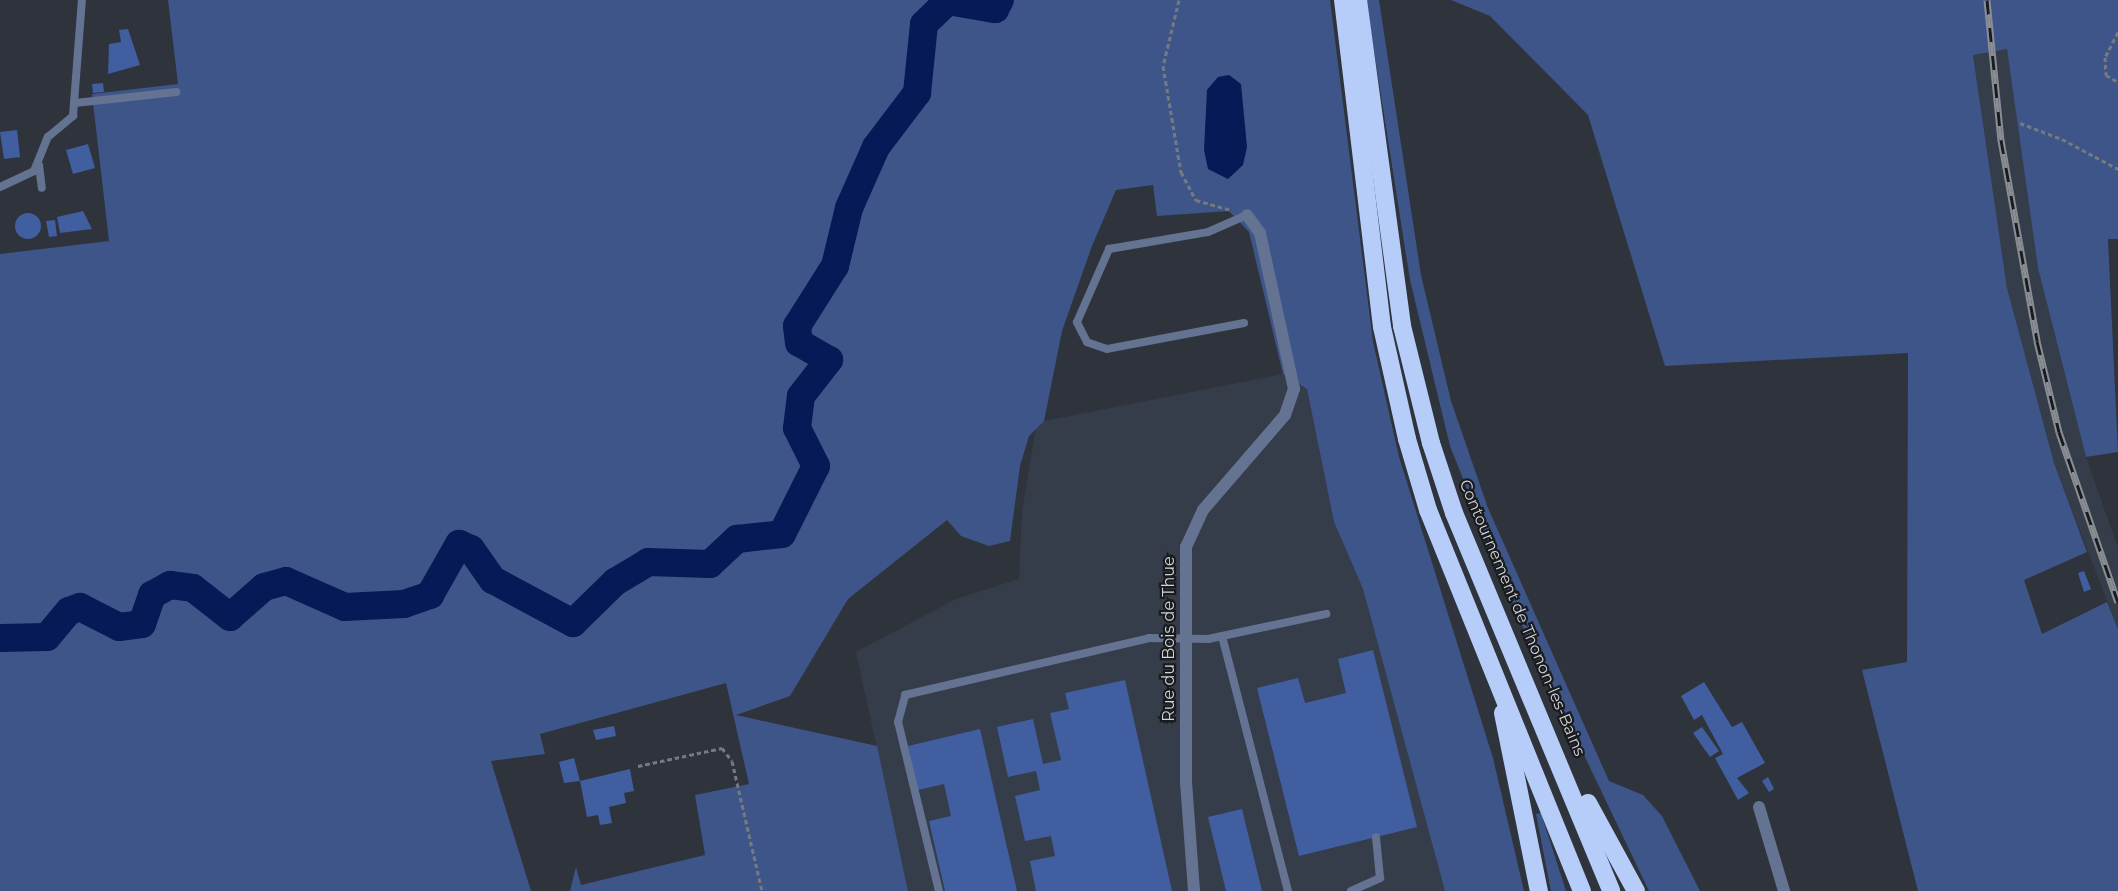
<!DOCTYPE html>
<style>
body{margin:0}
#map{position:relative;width:2118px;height:891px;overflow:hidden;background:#2f333b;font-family:Montserrat,sans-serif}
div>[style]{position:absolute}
.built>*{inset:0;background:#363d4a}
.green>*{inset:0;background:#3d5588}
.water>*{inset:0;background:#051a56}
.river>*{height:28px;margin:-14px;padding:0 14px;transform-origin:14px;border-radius:14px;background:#051a56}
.building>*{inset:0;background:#405ea0}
.round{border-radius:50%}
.path>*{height:3px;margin-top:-1.5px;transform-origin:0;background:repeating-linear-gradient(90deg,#767a80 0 4.5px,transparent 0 7.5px)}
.lane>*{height:8px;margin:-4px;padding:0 4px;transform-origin:4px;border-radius:4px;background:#647392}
.street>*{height:12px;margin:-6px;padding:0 6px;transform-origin:6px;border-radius:6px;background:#647392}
.highway>*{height:18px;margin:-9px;padding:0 9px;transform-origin:9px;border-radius:9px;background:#b6ccf9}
.rail>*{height:7px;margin-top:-3.5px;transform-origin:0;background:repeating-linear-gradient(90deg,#191b1e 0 14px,#8a8d93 0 28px);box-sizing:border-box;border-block:2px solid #8a8d93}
span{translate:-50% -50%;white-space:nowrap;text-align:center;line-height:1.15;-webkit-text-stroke:4.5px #191b1e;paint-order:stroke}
.street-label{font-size:16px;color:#cfd2d7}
</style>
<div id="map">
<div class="built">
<i style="clip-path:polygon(2007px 48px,2038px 268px,2086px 457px,2118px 548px,2118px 629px,2054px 463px,2007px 288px,1973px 54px)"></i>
<i style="clip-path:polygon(1283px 374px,1307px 389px,1334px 522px,1363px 589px,1445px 891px,908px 891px,856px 652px,956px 599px,1019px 579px,1022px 511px,1036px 427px,1044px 421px)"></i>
</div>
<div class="green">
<i style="clip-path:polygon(168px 0,1330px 0,1373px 342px,1399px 457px,1493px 758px,1524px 891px,1445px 891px,1363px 589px,1334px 522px,1307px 389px,1283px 374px,1249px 232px,1229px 211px,1157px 216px,1153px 185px,1116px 190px,1092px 246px,1062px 331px,1044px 421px,1029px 436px,1020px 466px,1010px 541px,989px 546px,961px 536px,947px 520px,848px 599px,790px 696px,736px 715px,877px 746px,908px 891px,570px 891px,576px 867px,581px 885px,705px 855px,695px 795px,749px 784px,726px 683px,540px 734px,545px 754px,491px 761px,531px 891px,0 891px,0 254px,109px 241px,92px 94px,178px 84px)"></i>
<i style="clip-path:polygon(1366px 0,1379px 0,1421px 275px,1451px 401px,1488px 508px,1609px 781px,1643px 795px,1662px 816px,1700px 891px,1649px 891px,1520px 621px,1450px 446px,1410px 280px)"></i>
<i style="clip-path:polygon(1451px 0,2118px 0,2118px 239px,2108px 239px,2118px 452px,2086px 457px,2038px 268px,2007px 49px,1973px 55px,2007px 288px,2054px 463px,2087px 552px,2024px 580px,2042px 634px,2107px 602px,2118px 629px,2118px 891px,1918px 891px,1862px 670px,1907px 662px,1908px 353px,1665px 366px,1588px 115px,1490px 16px)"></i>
<i style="clip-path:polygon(1541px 813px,1566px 891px,1551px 891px,1536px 814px)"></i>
</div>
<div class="water">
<i style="clip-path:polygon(1229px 75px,1241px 84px,1247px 147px,1243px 165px,1228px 179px,1208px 169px,1204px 150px,1207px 90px,1218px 77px)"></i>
</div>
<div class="river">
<i style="left:0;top:638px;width:47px;rotate:-1.2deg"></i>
<i style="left:47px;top:637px;width:34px;rotate:-50deg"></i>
<i style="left:69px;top:611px;width:12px;rotate:-20deg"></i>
<i style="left:80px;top:607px;width:44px;rotate:27.1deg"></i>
<i style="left:119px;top:627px;width:23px;rotate:-7deg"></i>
<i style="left:142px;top:624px;width:31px;rotate:-71deg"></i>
<i style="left:152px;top:595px;width:21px;rotate:-29deg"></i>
<i style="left:170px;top:585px;width:23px;rotate:7deg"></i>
<i style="left:193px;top:588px;width:47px;rotate:38.1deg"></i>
<i style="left:230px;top:617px;width:45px;rotate:-41.4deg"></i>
<i style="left:264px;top:587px;width:23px;rotate:-15deg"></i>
<i style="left:286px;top:581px;width:64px;rotate:23.8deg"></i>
<i style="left:345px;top:607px;width:59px;rotate:-2.9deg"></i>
<i style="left:404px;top:604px;width:28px;rotate:-19deg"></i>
<i style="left:430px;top:595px;width:59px;rotate:-60.4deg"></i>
<i style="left:459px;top:544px;width:13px;rotate:23deg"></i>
<i style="left:471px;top:549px;width:38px;rotate:55deg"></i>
<i style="left:493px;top:580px;width:91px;rotate:28.3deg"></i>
<i style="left:573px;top:623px;width:59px;rotate:-44.3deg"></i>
<i style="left:615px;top:582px;width:39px;rotate:-31deg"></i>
<i style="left:648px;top:562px;width:62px;rotate:1.8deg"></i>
<i style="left:710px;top:564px;width:37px;rotate:-43deg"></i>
<i style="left:737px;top:539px;width:45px;rotate:-6.3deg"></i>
<i style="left:782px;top:534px;width:76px;rotate:-63.4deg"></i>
<i style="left:816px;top:466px;width:42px;rotate:-116.6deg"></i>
<i style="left:797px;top:428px;width:32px;rotate:-83deg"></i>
<i style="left:801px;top:396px;width:46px;rotate:-52.1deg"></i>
<i style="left:829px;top:360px;width:34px;rotate:-150deg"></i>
<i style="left:799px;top:343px;width:17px;rotate:-97deg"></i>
<i style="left:797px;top:326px;width:71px;rotate:-57.7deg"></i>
<i style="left:835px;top:266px;width:60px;rotate:-76.4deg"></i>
<i style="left:849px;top:208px;width:67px;rotate:-66.1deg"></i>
<i style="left:876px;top:147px;width:68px;rotate:-52.8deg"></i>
<i style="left:917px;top:93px;width:69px;rotate:-84.2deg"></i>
<i style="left:924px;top:24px;width:33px;rotate:-44deg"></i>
<i style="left:948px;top:1px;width:48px;rotate:9.7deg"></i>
<i style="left:995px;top:9px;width:10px;rotate:-61deg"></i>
</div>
<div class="building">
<i style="clip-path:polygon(128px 29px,140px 65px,108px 74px,109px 44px,121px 42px,119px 30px)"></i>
<i style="clip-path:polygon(103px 83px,104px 92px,93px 93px,92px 84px)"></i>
<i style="clip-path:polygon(17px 130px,20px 157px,4px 159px,0 132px)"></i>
<i style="clip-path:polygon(88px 144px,95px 168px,73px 174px,66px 150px)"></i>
<i style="clip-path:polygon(83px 211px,92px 229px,60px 233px,57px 217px)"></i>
<i class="round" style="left:15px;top:213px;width:26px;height:26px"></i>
<i style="clip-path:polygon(55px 220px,57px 236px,49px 237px,46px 221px)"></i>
<i style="clip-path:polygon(2084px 571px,2091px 589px,2084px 592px,2078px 573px)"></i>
<i style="clip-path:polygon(1373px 650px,1417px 827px,1299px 856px,1257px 688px,1298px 678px,1305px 703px,1346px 693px,1338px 659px)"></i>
<i style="clip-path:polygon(1125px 680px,1172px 891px,1036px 891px,1030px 861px,1055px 856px,1051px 836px,1025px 841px,1015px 796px,1040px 790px,1036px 771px,1008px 777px,997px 727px,1033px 719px,1043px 764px,1061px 760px,1050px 713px,1069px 709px,1065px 693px)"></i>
<i style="clip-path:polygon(1704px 682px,1732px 727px,1742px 722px,1765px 763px,1737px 778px,1749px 793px,1738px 800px,1715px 758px,1723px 754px,1702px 715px,1694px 720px,1681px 696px)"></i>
<i style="clip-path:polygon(614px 726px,616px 736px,596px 740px,593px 730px)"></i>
<i style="clip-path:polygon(1702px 727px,1719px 751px,1710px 757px,1693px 733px)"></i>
<i style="clip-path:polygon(980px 729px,1017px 891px,945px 891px,929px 821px,951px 816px,944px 784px,918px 790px,908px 746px)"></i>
<i style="clip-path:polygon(574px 758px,580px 781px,564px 783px,559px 762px)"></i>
<i style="clip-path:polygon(630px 769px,634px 791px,624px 793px,626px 803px,609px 807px,612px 823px,600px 825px,598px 815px,587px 817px,580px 781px)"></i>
<i style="clip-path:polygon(1768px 777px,1774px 789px,1769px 792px,1762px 781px)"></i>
<i style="clip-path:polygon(1242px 809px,1262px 891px,1226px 891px,1208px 817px)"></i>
</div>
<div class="path">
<i style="left:1179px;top:0;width:68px;rotate:103.6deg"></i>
<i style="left:1163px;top:66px;width:108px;rotate:80.4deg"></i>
<i style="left:1181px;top:172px;width:32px;rotate:62deg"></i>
<i style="left:1196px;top:200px;width:35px;rotate:16deg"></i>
<i style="left:2118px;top:32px;width:28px;rotate:117deg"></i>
<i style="left:2105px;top:57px;width:18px;rotate:87deg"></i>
<i style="left:2106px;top:75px;width:14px;rotate:30deg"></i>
<i style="left:2020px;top:123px;width:45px;rotate:20.9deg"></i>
<i style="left:2062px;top:139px;width:64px;rotate:28.2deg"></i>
<i style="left:638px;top:766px;width:86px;rotate:-12.1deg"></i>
<i style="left:722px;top:748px;width:16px;rotate:52deg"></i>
<i style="left:732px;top:761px;width:133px;rotate:77deg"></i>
</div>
<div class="lane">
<i style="left:75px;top:103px;width:102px;rotate:-6.2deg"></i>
<i style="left:39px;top:165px;width:23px;rotate:83deg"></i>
<i style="left:0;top:187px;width:38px;rotate:-25deg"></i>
<i style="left:34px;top:171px;width:37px;rotate:-68deg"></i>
<i style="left:48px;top:137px;width:33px;rotate:-40deg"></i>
<i style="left:73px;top:116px;width:116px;rotate:-85.6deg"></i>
<i style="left:1244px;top:323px;width:139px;rotate:169.3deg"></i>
<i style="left:1107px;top:349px;width:21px;rotate:-161deg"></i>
<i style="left:1087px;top:342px;width:22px;rotate:-117deg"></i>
<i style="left:1077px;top:322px;width:80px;rotate:-66.3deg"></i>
<i style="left:1109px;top:249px;width:100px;rotate:-9.7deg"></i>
<i style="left:1208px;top:232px;width:43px;rotate:-23.6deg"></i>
<i style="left:1222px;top:636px;width:263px;rotate:75.5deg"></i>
<i style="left:939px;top:891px;width:174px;rotate:-103.6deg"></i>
<i style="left:898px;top:722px;width:28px;rotate:-75deg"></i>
<i style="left:905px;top:695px;width:251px;rotate:-13.1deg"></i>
<i style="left:1149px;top:638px;width:59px;rotate:1deg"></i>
<i style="left:1208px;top:639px;width:121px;rotate:-12deg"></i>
<i style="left:1351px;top:891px;width:32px;rotate:-24deg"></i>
<i style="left:1380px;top:878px;width:41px;rotate:-95.6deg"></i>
</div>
<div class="street">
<i style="left:1759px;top:807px;width:88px;rotate:73.4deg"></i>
<i style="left:1194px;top:891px;width:108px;rotate:-94.2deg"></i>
<i style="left:1186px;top:783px;width:236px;rotate:-90deg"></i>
<i style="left:1186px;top:547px;width:41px;rotate:-65.3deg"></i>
<i style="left:1203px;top:510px;width:125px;rotate:-49.2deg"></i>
<i style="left:1285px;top:415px;width:28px;rotate:-71deg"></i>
<i style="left:1294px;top:389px;width:160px;rotate:-102.3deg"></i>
<i style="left:1260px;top:233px;width:22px;rotate:-126deg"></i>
</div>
<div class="highway">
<i style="left:1343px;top:0;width:329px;rotate:83.2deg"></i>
<i style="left:1382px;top:327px;width:115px;rotate:77.4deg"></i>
<i style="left:1407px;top:439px;width:74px;rotate:73.5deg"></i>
<i style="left:1428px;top:510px;width:411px;rotate:68deg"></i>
<i style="left:1358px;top:0;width:329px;rotate:82.3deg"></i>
<i style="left:1402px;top:326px;width:121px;rotate:76.1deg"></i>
<i style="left:1431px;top:443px;width:74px;rotate:71.8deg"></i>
<i style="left:1454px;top:513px;width:409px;rotate:67.4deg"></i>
<i style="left:1503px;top:713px;width:182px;rotate:78.6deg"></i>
<i style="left:1588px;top:803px;width:100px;rotate:61.4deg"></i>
</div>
<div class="rail">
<i style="left:1987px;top:0;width:141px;rotate:84.3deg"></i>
<i style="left:2001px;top:140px;width:204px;rotate:79.8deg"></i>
<i style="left:2037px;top:341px;width:94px;rotate:76.4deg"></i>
<i style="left:2059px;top:432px;width:180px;rotate:70.9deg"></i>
</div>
<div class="street-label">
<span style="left:1522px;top:618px;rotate:67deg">Contournement de Thonon-les-Bains</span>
<span style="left:1169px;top:639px;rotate:-90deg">Rue du Bois de Thue</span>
</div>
</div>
